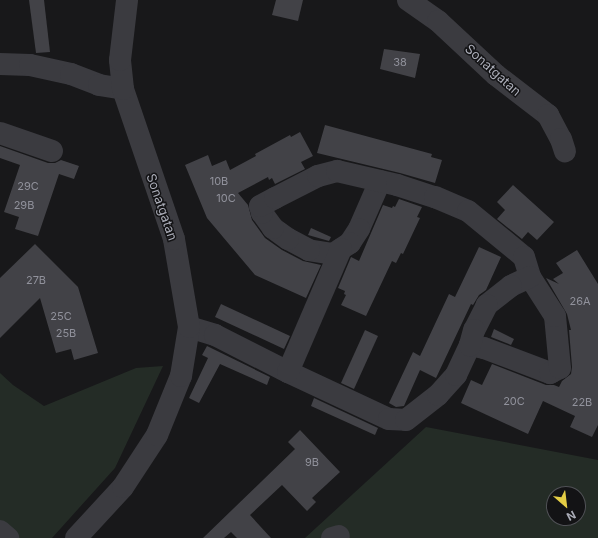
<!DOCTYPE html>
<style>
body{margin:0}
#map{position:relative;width:598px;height:538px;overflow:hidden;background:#18181a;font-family:Inter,sans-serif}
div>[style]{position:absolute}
.green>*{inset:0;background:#242c26}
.building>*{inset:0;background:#424247}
.minor>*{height:22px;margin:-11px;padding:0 11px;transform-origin:11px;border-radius:11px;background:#3b3b40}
span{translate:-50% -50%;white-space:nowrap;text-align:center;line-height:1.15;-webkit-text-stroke:3px #131315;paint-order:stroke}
.number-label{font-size:11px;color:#91929c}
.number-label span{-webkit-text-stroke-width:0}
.street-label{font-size:13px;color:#abadb8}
.north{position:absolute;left:546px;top:486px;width:40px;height:40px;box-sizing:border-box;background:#131315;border:1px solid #505156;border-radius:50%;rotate:152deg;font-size:11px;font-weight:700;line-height:16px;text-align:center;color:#abadb8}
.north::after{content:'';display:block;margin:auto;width:14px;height:18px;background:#e4cd45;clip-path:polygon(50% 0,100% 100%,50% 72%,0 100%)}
</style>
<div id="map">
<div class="green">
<i style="clip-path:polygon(163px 366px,115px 468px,52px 538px,0 538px,0 373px,13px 385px,44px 406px,136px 368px)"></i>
<i style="clip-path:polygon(evenodd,426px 427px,598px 460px,598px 538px,305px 538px,426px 427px,554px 494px,578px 494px,578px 518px,554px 518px,554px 494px)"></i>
</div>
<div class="building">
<i style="clip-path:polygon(29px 0,44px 0,50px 52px,36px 53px)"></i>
<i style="clip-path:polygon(276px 0,303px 0,298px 21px,272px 15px)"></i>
<i style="clip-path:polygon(384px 49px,420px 54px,415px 78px,380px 69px)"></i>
<i style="clip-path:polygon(325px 125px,432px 154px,431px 157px,442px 160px,435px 183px,400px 173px,317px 153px)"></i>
<i style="clip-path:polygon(300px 132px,313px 156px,301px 162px,305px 169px,275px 184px,272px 178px,269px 180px,268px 177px,238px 193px,248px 205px,252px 220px,265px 238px,282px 250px,303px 261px,321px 265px,306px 298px,255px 275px,207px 218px,185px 165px,208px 155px,212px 166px,226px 160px,230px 170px,256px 156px,255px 154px,290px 135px,291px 137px)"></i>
<i style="clip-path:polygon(0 146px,48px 163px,55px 163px,61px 160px,79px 166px,74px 179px,59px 174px,38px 236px,15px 229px,19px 217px,4px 212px,20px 165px,0 158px)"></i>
<i style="clip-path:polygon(513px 185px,554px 222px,537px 240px,528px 232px,522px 239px,497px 219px,505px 210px,497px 202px)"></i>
<i style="clip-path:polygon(399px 199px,422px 207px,417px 217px,420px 218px,403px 254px,401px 253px,396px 263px,392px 261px,366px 316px,341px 305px,346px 295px,344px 294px,345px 291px,338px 288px,351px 257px,359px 261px,383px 205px,392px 208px,393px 206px,395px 207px)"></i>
<i style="clip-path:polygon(311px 228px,331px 237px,329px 241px,308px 235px)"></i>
<i style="clip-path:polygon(35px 244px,78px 287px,98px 353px,74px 360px,71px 349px,56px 353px,40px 298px,0 338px,0 278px)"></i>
<i style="clip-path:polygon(479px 247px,501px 257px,486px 290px,479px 295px,473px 305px,471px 304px,436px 378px,420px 370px,404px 406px,396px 407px,389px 403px,413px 352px,420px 356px,449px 294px,455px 297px)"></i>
<i style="clip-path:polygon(577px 250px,598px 284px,598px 425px,592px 437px,570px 427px,575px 416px,543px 401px,528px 434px,461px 403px,471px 380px,482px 385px,492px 364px,546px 385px,554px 385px,559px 387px,562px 381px,571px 374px,572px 367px,569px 330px,571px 330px,567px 314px,546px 278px,559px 284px,553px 279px,563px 273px,556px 263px)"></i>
<i style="clip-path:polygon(221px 304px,290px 336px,284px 349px,215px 317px)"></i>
<i style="clip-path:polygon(494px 329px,514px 339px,511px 345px,491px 337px)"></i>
<i style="clip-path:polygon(365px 330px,378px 336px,354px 389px,341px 383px)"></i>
<i style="clip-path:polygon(207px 346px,270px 377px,267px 385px,220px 364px,199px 403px,189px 398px,208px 358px,202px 355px)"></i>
<i style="clip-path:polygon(314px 398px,378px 428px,375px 435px,311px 406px)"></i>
<i style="clip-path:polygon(300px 430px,340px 472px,312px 498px,316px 502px,307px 511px,282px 485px,250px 515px,271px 538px,237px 538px,231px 532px,224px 538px,203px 538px,295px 449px,288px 442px)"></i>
</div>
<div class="minor">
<i style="left:408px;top:0;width:37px;rotate:35deg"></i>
<i style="left:438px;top:21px;width:79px;rotate:43deg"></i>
<i style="left:496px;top:75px;width:66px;rotate:37.6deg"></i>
<i style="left:548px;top:115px;width:27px;rotate:62deg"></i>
<i style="left:561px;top:139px;width:13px;rotate:72deg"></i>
<i style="left:0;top:64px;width:30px;rotate:2deg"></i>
<i style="left:30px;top:65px;width:42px;rotate:12.4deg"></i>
<i style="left:71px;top:74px;width:30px;rotate:21deg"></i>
<i style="left:99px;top:85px;width:24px;rotate:9deg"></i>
<i style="left:0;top:133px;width:55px;rotate:19.1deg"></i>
<i style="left:380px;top:181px;width:52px;rotate:113.6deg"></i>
<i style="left:359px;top:229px;width:17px;rotate:123deg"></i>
<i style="left:350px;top:243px;width:20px;rotate:147deg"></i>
<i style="left:333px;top:254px;width:24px;rotate:-171deg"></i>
<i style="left:309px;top:250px;width:24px;rotate:-152deg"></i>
<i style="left:288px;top:239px;width:19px;rotate:-144deg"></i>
<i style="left:273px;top:228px;width:19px;rotate:-126deg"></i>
<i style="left:262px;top:213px;width:7px;rotate:-106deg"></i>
<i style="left:260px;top:206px;width:17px;rotate:-28deg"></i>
<i style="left:275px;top:198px;width:48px;rotate:-27.1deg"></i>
<i style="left:318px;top:176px;width:20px;rotate:-15deg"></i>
<i style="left:337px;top:171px;width:62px;rotate:13.1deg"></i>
<i style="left:397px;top:185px;width:40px;rotate:18deg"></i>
<i style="left:435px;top:197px;width:36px;rotate:23deg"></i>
<i style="left:468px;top:211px;width:72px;rotate:39.4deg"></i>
<i style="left:524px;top:257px;width:21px;rotate:73deg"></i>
<i style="left:189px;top:327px;width:27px;rotate:17deg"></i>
<i style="left:215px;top:335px;width:82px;rotate:26.9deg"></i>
<i style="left:288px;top:372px;width:111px;rotate:25deg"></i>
<i style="left:389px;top:419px;width:17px;rotate:3deg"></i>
<i style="left:406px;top:420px;width:41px;rotate:-38deg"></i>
<i style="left:438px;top:395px;width:27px;rotate:-48deg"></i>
<i style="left:456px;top:375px;width:33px;rotate:-65deg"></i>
<i style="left:470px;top:345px;width:14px;rotate:12deg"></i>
<i style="left:484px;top:348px;width:71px;rotate:20.7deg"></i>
<i style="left:550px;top:373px;width:11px;rotate:-27deg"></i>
<i style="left:560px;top:368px;width:52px;rotate:-95.5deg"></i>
<i style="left:555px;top:316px;width:46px;rotate:-122.7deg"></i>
<i style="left:530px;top:277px;width:21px;rotate:155deg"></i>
<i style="left:511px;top:286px;width:31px;rotate:142deg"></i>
<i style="left:487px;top:305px;width:28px;rotate:117deg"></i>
<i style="left:474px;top:330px;width:16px;rotate:105deg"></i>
<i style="left:288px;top:372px;width:134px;rotate:-66.7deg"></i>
<i style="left:0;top:531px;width:11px;rotate:41deg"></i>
<i style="left:76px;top:538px;width:69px;rotate:-47.3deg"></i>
<i style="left:123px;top:487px;width:62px;rotate:-56.8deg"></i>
<i style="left:157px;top:435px;width:64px;rotate:-67.9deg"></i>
<i style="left:181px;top:376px;width:50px;rotate:-80.7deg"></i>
<i style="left:189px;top:327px;width:89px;rotate:-99.7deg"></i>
<i style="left:174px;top:239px;width:158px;rotate:-108.8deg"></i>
<i style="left:123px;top:89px;width:29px;rotate:-96deg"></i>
<i style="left:120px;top:60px;width:60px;rotate:-83.3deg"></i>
<i style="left:332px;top:538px;width:7px;rotate:-16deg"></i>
</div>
<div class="number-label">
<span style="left:400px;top:62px">38</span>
<span style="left:219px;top:181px">10B</span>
<span style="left:28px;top:186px">29C</span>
<span style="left:226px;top:198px">10C</span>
<span style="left:24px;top:205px">29B</span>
<span style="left:36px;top:280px">27B</span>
<span style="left:580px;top:301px">26A</span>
<span style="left:61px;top:316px">25C</span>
<span style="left:66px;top:333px">25B</span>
<span style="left:514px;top:401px">20C</span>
<span style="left:582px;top:402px">22B</span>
<span style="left:312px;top:462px">9B</span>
</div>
<div class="street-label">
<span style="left:493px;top:70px;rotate:42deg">Sonatgatan</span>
<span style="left:162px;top:207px;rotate:71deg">Sonatgatan</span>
</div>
<div class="north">N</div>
</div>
